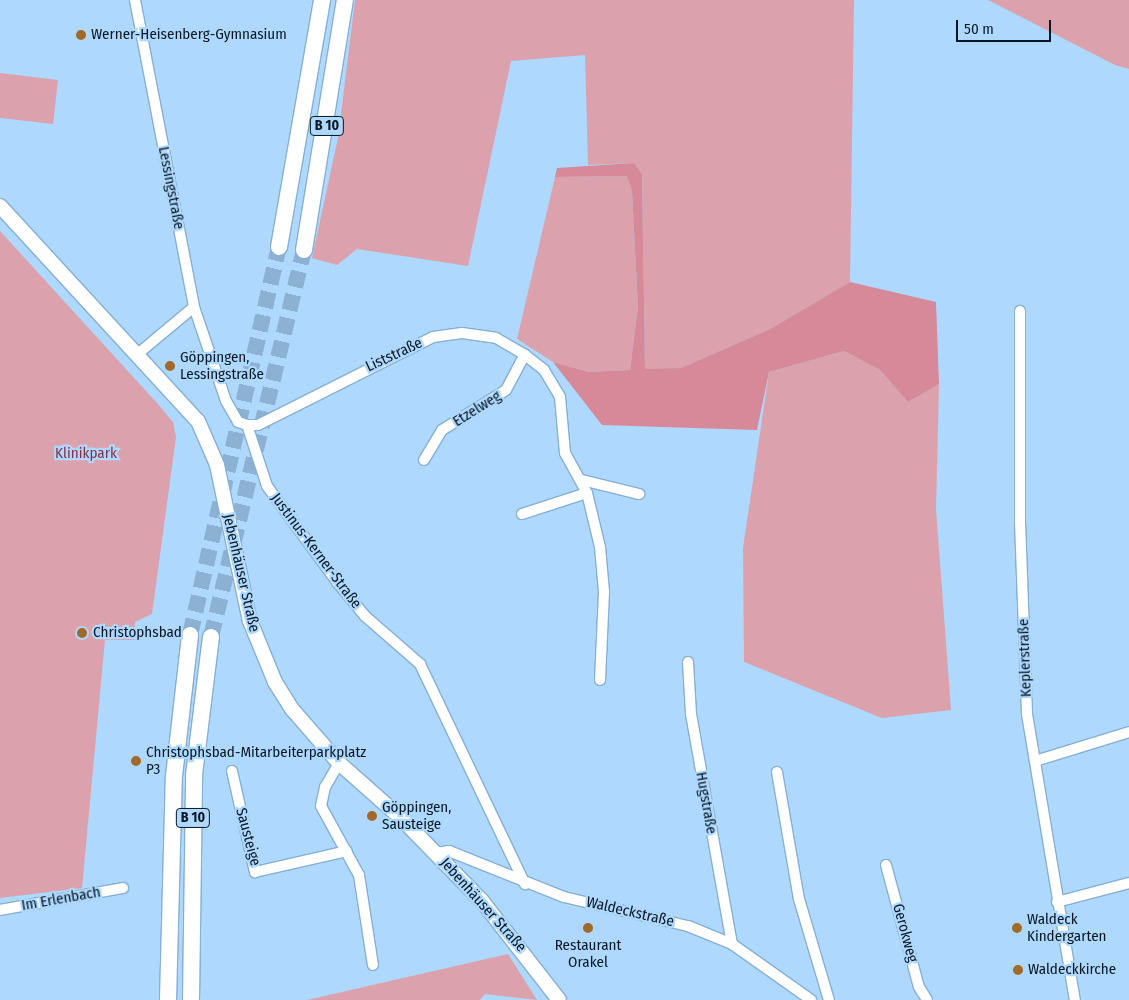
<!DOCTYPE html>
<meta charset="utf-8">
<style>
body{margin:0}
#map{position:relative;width:1129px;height:1000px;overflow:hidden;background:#aed8fd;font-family:"Fira Sans Condensed",sans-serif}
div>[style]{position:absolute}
.green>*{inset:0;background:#dba2ad}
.forest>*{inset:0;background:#d58999}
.trunk-tunnel>*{height:16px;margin-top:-8px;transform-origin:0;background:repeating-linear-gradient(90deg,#8db1d2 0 16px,transparent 0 24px)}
.roads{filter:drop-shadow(1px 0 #86afd3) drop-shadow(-1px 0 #86afd3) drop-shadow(0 1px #86afd3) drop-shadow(0 -1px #86afd3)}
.minor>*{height:10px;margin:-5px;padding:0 5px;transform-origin:5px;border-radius:5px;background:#fff}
.secondary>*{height:14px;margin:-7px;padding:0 7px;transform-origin:7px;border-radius:7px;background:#fff}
.trunk>*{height:16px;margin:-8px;padding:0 8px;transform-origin:8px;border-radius:8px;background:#fff}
.dots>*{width:14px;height:14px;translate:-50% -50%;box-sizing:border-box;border:2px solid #aed8fd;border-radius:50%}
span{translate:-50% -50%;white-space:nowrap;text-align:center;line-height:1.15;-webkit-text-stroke:4.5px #aed8fd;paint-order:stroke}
.shield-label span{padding:1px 4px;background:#aed8fd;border:1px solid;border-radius:4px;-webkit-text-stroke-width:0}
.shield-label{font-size:14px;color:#071724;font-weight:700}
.poi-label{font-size:15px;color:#071724}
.left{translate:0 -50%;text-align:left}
.street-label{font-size:15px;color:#071724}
.park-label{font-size:15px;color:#8a2f4a}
.scale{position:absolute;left:956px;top:20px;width:95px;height:22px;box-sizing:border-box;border:2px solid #071724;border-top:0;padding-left:6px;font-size:15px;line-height:18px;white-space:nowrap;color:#071724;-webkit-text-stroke:4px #aed8fd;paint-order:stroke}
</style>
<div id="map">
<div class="green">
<i style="clip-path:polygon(355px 0,854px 0,850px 282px,770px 329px,681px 368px,645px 370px,642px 174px,634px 163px,588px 165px,585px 55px,511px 61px,468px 266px,357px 249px,337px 265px,312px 258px,338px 138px)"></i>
<i style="clip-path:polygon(988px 0,1129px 0,1129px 69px,1115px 65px)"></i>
<i style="clip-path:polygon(0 73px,58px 80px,53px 124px,0 118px)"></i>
<i style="clip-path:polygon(627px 176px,632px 191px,638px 307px,630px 370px,589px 372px,553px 362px,517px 339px,555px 177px)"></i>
<i style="clip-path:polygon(0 231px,157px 403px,173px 422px,176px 437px,152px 614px,135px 622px,134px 640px,105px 640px,82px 888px,0 898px)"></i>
<i style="clip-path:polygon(844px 351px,880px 370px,908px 402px,939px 384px,936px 509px,951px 710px,882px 718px,744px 662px,743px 548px,769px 372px)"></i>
<i style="clip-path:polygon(508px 954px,537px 1000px,485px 994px,480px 1000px,307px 1000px)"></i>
</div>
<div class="forest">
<i style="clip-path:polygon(634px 163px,642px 174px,645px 369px,681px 368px,770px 329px,850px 282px,936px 302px,939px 384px,908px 402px,880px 370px,844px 351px,769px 372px,757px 430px,602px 425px,553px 362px,589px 372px,630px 370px,638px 307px,632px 191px,627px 176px,555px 177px,557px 168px)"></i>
</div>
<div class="trunk-tunnel">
<i style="left:190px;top:635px;width:398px;rotate:-77.1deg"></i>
<i style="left:211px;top:637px;width:398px;rotate:-76.5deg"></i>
</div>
<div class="roads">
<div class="minor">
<i style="left:135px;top:0;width:313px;rotate:79.1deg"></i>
<i style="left:194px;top:307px;width:99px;rotate:71.2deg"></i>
<i style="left:226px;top:401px;width:24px;rotate:60deg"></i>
<i style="left:238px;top:422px;width:9px;rotate:18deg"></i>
<i style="left:247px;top:425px;width:64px;rotate:71.8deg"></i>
<i style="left:267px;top:486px;width:119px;rotate:53.9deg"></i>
<i style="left:337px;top:582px;width:44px;rotate:50.5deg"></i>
<i style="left:365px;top:616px;width:73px;rotate:41.1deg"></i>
<i style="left:420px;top:664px;width:244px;rotate:64.5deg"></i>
<i style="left:1020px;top:311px;width:211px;rotate:90deg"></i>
<i style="left:1020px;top:522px;width:192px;rotate:87.9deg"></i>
<i style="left:1027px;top:714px;width:290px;rotate:80.5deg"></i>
<i style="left:140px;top:352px;width:70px;rotate:-39.8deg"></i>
<i style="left:247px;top:425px;width:11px"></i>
<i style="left:258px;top:425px;width:196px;rotate:-26.7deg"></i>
<i style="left:433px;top:337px;width:29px;rotate:-8deg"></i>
<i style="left:462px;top:333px;width:34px;rotate:8deg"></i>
<i style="left:496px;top:338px;width:34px;rotate:30deg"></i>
<i style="left:525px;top:355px;width:24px;rotate:38deg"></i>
<i style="left:544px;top:370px;width:31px;rotate:59deg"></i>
<i style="left:560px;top:397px;width:56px;rotate:84.9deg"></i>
<i style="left:565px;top:453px;width:46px;rotate:61.2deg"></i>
<i style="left:587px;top:493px;width:56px;rotate:76.5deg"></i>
<i style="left:600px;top:547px;width:45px;rotate:84.9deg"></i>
<i style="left:604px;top:592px;width:88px;rotate:92.6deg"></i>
<i style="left:424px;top:460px;width:35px;rotate:-59deg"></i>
<i style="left:442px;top:430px;width:75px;rotate:-32deg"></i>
<i style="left:506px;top:390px;width:40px;rotate:-62deg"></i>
<i style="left:582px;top:480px;width:59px;rotate:13.8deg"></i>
<i style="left:522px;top:514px;width:68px;rotate:-17.9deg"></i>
<i style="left:688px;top:662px;width:52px;rotate:86.7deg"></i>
<i style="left:691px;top:714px;width:234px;rotate:79.9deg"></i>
<i style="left:1035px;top:761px;width:98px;rotate:-17.1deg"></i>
<i style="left:339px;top:763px;width:28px;rotate:120deg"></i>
<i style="left:325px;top:787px;width:19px;rotate:102deg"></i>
<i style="left:321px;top:806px;width:79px;rotate:61.2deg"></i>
<i style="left:359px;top:875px;width:91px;rotate:81.2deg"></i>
<i style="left:232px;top:771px;width:104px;rotate:77.2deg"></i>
<i style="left:255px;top:872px;width:94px;rotate:-12.9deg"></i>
<i style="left:777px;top:772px;width:129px;rotate:80.2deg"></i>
<i style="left:799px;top:899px;width:105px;rotate:73.5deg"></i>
<i style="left:436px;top:853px;width:13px;rotate:-9deg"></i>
<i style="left:449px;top:851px;width:124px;rotate:21.8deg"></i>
<i style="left:564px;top:897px;width:127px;rotate:13.2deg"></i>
<i style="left:688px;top:926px;width:48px;rotate:22.2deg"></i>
<i style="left:732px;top:944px;width:97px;rotate:35.3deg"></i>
<i style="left:886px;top:865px;width:126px;rotate:74.9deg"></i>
<i style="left:919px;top:987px;width:15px;rotate:58deg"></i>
<i style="left:1057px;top:902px;width:74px;rotate:-14.8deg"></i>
<i style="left:0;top:910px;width:125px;rotate:-10.1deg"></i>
</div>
<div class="secondary">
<i style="left:0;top:206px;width:292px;rotate:47.4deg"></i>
<i style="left:198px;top:421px;width:48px;rotate:66.6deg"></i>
<i style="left:217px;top:465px;width:159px;rotate:78.1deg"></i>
<i style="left:250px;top:621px;width:66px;rotate:67.7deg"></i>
<i style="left:275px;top:682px;width:32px;rotate:58deg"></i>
<i style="left:292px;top:709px;width:72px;rotate:49deg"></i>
<i style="left:339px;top:763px;width:81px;rotate:41.5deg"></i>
<i style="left:400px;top:817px;width:117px;rotate:45.7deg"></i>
<i style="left:482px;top:901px;width:125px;rotate:52.1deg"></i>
</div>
<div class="trunk">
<i style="left:279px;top:247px;width:251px;rotate:-80.1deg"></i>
<i style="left:304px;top:250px;width:253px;rotate:-80.7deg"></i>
<i style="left:168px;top:1000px;width:224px;rotate:-88.5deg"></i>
<i style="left:174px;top:776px;width:142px;rotate:-83.5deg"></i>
<i style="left:191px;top:1000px;width:225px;rotate:-89.2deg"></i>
<i style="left:194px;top:775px;width:139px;rotate:-83deg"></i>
</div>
</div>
<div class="dots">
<i style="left:81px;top:35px;background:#a36928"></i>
<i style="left:170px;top:366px;background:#a36928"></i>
<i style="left:82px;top:633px;background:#a36928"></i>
<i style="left:136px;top:761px;background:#a36928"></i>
<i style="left:372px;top:816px;background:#a36928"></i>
<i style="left:588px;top:928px;background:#a36928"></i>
<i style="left:1017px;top:928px;background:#a36928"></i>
<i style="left:1018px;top:970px;background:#a36928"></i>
</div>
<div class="shield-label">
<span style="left:327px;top:126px">B 10</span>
<span style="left:193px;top:818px">B 10</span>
</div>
<div class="poi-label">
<span class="left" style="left:91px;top:35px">Werner-Heisenberg-Gymnasium</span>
<span class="left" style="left:180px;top:366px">Göppingen,<br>Lessingstraße</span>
<span class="left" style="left:93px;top:633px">Christophsbad</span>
<span class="left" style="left:146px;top:761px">Christophsbad-Mitarbeiterparkplatz<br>P3</span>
<span class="left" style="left:382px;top:816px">Göppingen,<br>Sausteige</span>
<span class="left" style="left:1027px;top:928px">Waldeck<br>Kindergarten</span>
<span style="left:588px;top:954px">Restaurant<br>Orakel</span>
<span class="left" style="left:1028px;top:970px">Waldeckkirche</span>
</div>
<div class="street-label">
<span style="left:171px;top:188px;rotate:79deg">Lessingstraße</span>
<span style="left:394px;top:355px;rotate:-25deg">Liststraße</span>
<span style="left:477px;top:409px;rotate:-32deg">Etzelweg</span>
<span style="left:316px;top:551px;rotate:53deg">Justinus-Kerner-Straße</span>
<span style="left:241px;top:573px;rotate:77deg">Jebenhäuser Straße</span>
<span style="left:1025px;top:658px;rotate:-92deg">Keplerstraße</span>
<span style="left:706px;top:803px;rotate:80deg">Hugstraße</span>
<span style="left:248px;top:837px;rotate:75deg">Sausteige</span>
<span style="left:61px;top:899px;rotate:-10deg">Im Erlenbach</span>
<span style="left:483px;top:905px;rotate:48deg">Jebenhäuser Straße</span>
<span style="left:630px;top:912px;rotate:13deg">Waldeckstraße</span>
<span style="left:905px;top:933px;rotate:75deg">Gerokweg</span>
</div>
<div class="park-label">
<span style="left:86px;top:454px">Klinikpark</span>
</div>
<div class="scale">50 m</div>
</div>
